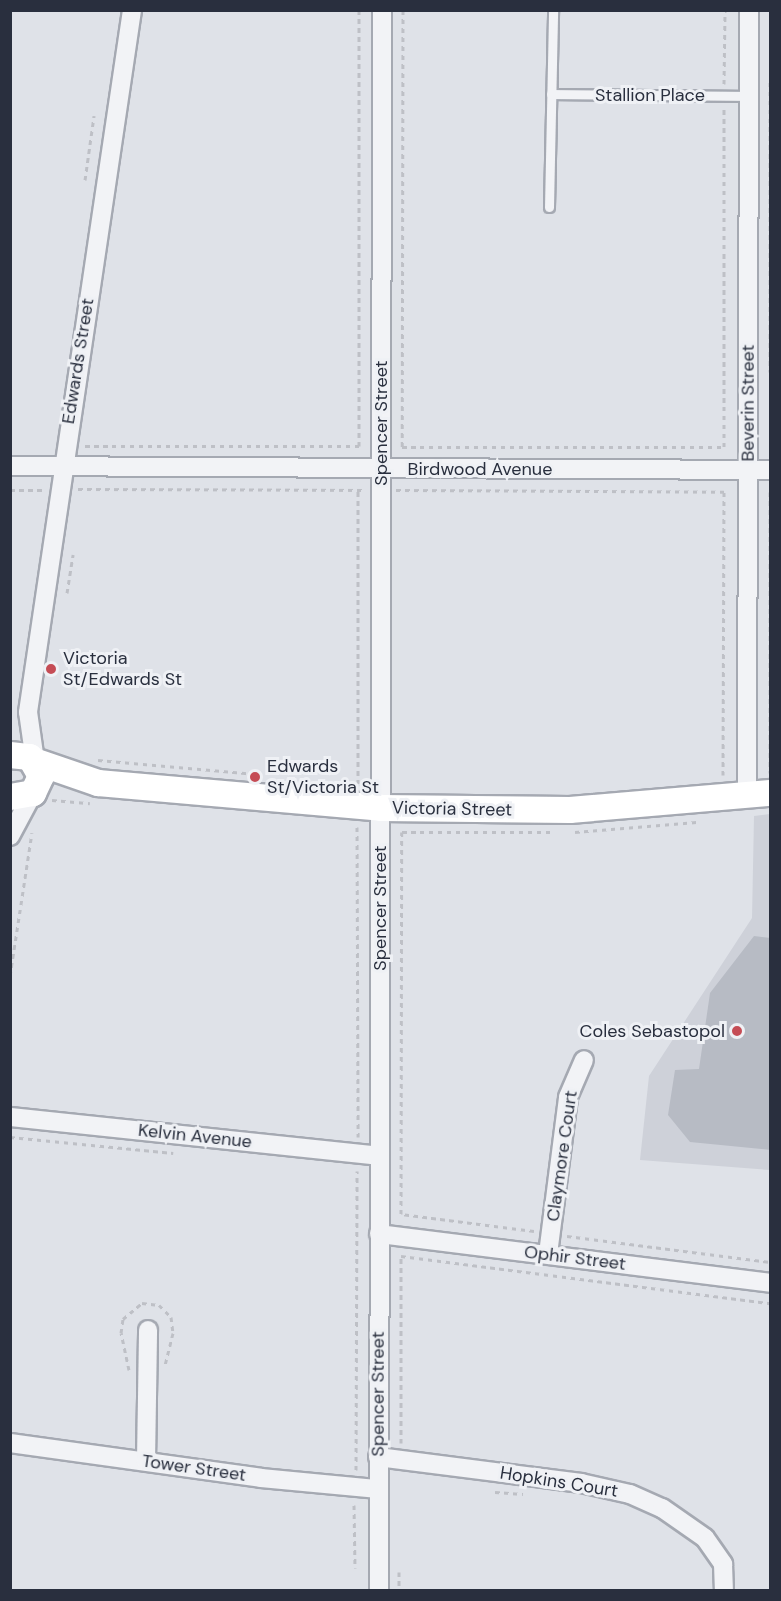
<!DOCTYPE html>
<style>
body{margin:0}
#map{position:relative;width:781px;height:1601px;overflow:hidden;background:#dfe2e8;font-family:"DM Sans",sans-serif}
div>[style]{position:absolute}
.built>*{inset:0;background:#ced1d9}
.building>*{inset:0;background:#b7bbc4}
.path>*{height:3px;margin-top:-1.5px;transform-origin:0;background:repeating-linear-gradient(90deg,#bec0c6 0 4.5px,transparent 0 9px)}
.roads{filter:drop-shadow(2px 0 #a5a9b2) drop-shadow(-2px 0 #a5a9b2) drop-shadow(0 2px #a5a9b2) drop-shadow(0 -2px #a5a9b2)}
.lane>*{height:9px;margin:-4.5px;padding:0 4.5px;transform-origin:4.5px;border-radius:4.5px;background:#f2f3f6}
.street>*{height:18px;margin:-9px;padding:0 9px;transform-origin:9px;border-radius:9px;background:#f2f3f6}
.secondary>*{height:26px;margin:-13px;padding:0 13px;transform-origin:13px;border-radius:13px;background:#fff}
.dots>*{width:16px;height:16px;translate:-50% -50%;box-sizing:border-box;border:3px solid #eff1f5;border-radius:50%}
span{translate:-50% -50%;white-space:nowrap;text-align:center;line-height:1.15;-webkit-text-stroke:6px #eff1f5;paint-order:stroke}
.street-label{font-size:18px;color:#292f3e}
.poi-label{font-size:18px;color:#292f3e}
.left{translate:0 -50%;text-align:left}
.right{translate:-100% -50%;text-align:right}
.frame{position:absolute;inset:0;border:12px solid #292f3e;pointer-events:none}
</style>
<div id="map">
<div class="built">
<i style="clip-path:polygon(770px 814px,770px 1170px,640px 1160px,649px 1076px,752px 918px,754px 816px)"></i>
</div>
<div class="building">
<i style="clip-path:polygon(754px 936px,771px 938px,771px 1150px,690px 1142px,668px 1115px,675px 1070px,699px 1069px,710px 993px)"></i>
</div>
<div class="path">
<i style="left:403px;top:10px;width:437px;rotate:90.1deg"></i>
<i style="left:402px;top:447px;width:322px"></i>
<i style="left:724px;top:447px;width:339px;rotate:-90deg"></i>
<i style="left:770px;top:82px;width:290px;rotate:90deg"></i>
<i style="left:724px;top:84px;width:74px;rotate:-89.2deg"></i>
<i style="left:85px;top:180px;width:65px;rotate:-82deg"></i>
<i style="left:85px;top:446px;width:274px"></i>
<i style="left:359px;top:446px;width:436px;rotate:-90deg"></i>
<i style="left:78px;top:489px;width:288px;rotate:0.2deg"></i>
<i style="left:10px;top:490px;width:35px"></i>
<i style="left:396px;top:490px;width:328px;rotate:0.3deg"></i>
<i style="left:724px;top:492px;width:283px;rotate:90.2deg"></i>
<i style="left:770px;top:492px;width:281px;rotate:90deg"></i>
<i style="left:67px;top:593px;width:39px;rotate:-81deg"></i>
<i style="left:98px;top:760px;width:159px;rotate:5.1deg"></i>
<i style="left:358px;top:784px;width:294px;rotate:-90deg"></i>
<i style="left:52px;top:800px;width:38px;rotate:5deg"></i>
<i style="left:357px;top:827px;width:310px;rotate:89.8deg"></i>
<i style="left:575px;top:832px;width:122px;rotate:-4.7deg"></i>
<i style="left:10px;top:976px;width:145px;rotate:-81.3deg"></i>
<i style="left:10px;top:1137px;width:164px;rotate:5.6deg"></i>
<i style="left:534px;top:1231px;width:134px;rotate:-172.7deg"></i>
<i style="left:401px;top:1214px;width:382px;rotate:-89.9deg"></i>
<i style="left:402px;top:832px;width:152px"></i>
<i style="left:567px;top:1236px;width:205px;rotate:7.3deg"></i>
<i style="left:129px;top:1370px;width:38px;rotate:-102deg"></i>
<i style="left:121px;top:1333px;width:14px;rotate:-82deg"></i>
<i style="left:123px;top:1319px;width:25px;rotate:-40deg"></i>
<i style="left:142px;top:1303px;width:17px;rotate:7deg"></i>
<i style="left:159px;top:1305px;width:17px;rotate:45deg"></i>
<i style="left:171px;top:1317px;width:16px;rotate:83deg"></i>
<i style="left:173px;top:1333px;width:33px;rotate:104deg"></i>
<i style="left:401px;top:1443px;width:187px;rotate:-90deg"></i>
<i style="left:401px;top:1256px;width:372px;rotate:7.3deg"></i>
<i style="left:356px;top:1470px;width:299px;rotate:-89.8deg"></i>
<i style="left:495px;top:1492px;width:28px;rotate:4deg"></i>
<i style="left:354px;top:1505px;width:63px;rotate:89.1deg"></i>
<i style="left:399px;top:1572px;width:18px;rotate:90deg"></i>
</div>
<div class="roads">
<div class="lane">
<i style="left:551px;top:94px;width:198px;rotate:0.6deg"></i>
<i style="left:549px;top:207px;width:197px;rotate:-88.8deg"></i>
</div>
<div class="street">
<i style="left:10px;top:466px;width:760px;rotate:0.3deg"></i>
<i style="left:35px;top:761px;width:49px;rotate:-98.1deg"></i>
<i style="left:28px;top:712px;width:710px;rotate:-81.57deg"></i>
<i style="left:747px;top:795px;width:785px;rotate:-89.85deg"></i>
<i style="left:10px;top:836px;width:49px;rotate:-61.9deg"></i>
<i style="left:10px;top:1117px;width:371px;rotate:6deg"></i>
<i style="left:379px;top:1234px;width:394px;rotate:7.1deg"></i>
<i style="left:548px;top:1254px;width:158px;rotate:-82.7deg"></i>
<i style="left:568px;top:1097px;width:40px;rotate:-66.6deg"></i>
<i style="left:10px;top:1443px;width:253px;rotate:7.9deg"></i>
<i style="left:261px;top:1478px;width:118px;rotate:5.4deg"></i>
<i style="left:378px;top:1457px;width:205px;rotate:7.3deg"></i>
<i style="left:581px;top:1483px;width:50px;rotate:12.7deg"></i>
<i style="left:630px;top:1494px;width:35px;rotate:24deg"></i>
<i style="left:662px;top:1508px;width:52px;rotate:34.9deg"></i>
<i style="left:705px;top:1538px;width:32px;rotate:55deg"></i>
<i style="left:723px;top:1564px;width:26px;rotate:88deg"></i>
<i style="left:146px;top:1461px;width:131px;rotate:-89.1deg"></i>
<i style="left:379px;top:1590px;width:1580px;rotate:-89.89deg"></i>
</div>
<div class="secondary">
<i style="left:10px;top:755px;width:20px;rotate:6deg"></i>
<i style="left:30px;top:757px;width:22px;rotate:60deg"></i>
<i style="left:41px;top:776px;width:19px;rotate:115deg"></i>
<i style="left:33px;top:793px;width:23px;rotate:170deg"></i>
<i style="left:37px;top:762px;width:65px;rotate:19deg"></i>
<i style="left:98px;top:783px;width:284px;rotate:5deg"></i>
<i style="left:381px;top:808px;width:189px;rotate:0.6deg"></i>
<i style="left:570px;top:810px;width:201px;rotate:-4.9deg"></i>
</div>
</div>
<div class="dots">
<i style="left:51px;top:669px;background:#c54c55"></i>
<i style="left:255px;top:777px;background:#c54c55"></i>
<i style="left:737px;top:1031px;background:#c54c55"></i>
</div>
<div class="street-label">
<span style="left:650px;top:95px">Stallion Place</span>
<span style="left:78px;top:361px;rotate:-81deg">Edwards Street</span>
<span style="left:748px;top:403px;rotate:-90deg">Beverin Street</span>
<span style="left:381px;top:423px;rotate:-90deg">Spencer Street</span>
<span style="left:480px;top:469px">Birdwood Avenue</span>
<span style="left:452px;top:809px;rotate:1deg">Victoria Street</span>
<span style="left:380px;top:908px;rotate:-90deg">Spencer Street</span>
<span style="left:195px;top:1136px;rotate:6deg">Kelvin Avenue</span>
<span style="left:562px;top:1156px;rotate:-82deg">Claymore Court</span>
<span style="left:575px;top:1258px;rotate:7deg">Ophir Street</span>
<span style="left:378px;top:1394px;rotate:-90deg">Spencer Street</span>
<span style="left:194px;top:1468px;rotate:8deg">Tower Street</span>
<span style="left:559px;top:1482px;rotate:9deg">Hopkins Court</span>
</div>
<div class="poi-label">
<span class="left" style="left:63px;top:669px">Victoria<br>St/Edwards St</span>
<span class="left" style="left:267px;top:777px">Edwards<br>St/Victoria St</span>
<span class="right" style="left:725px;top:1031px">Coles Sebastopol</span>
</div>
<div class="frame"></div>
</div>
